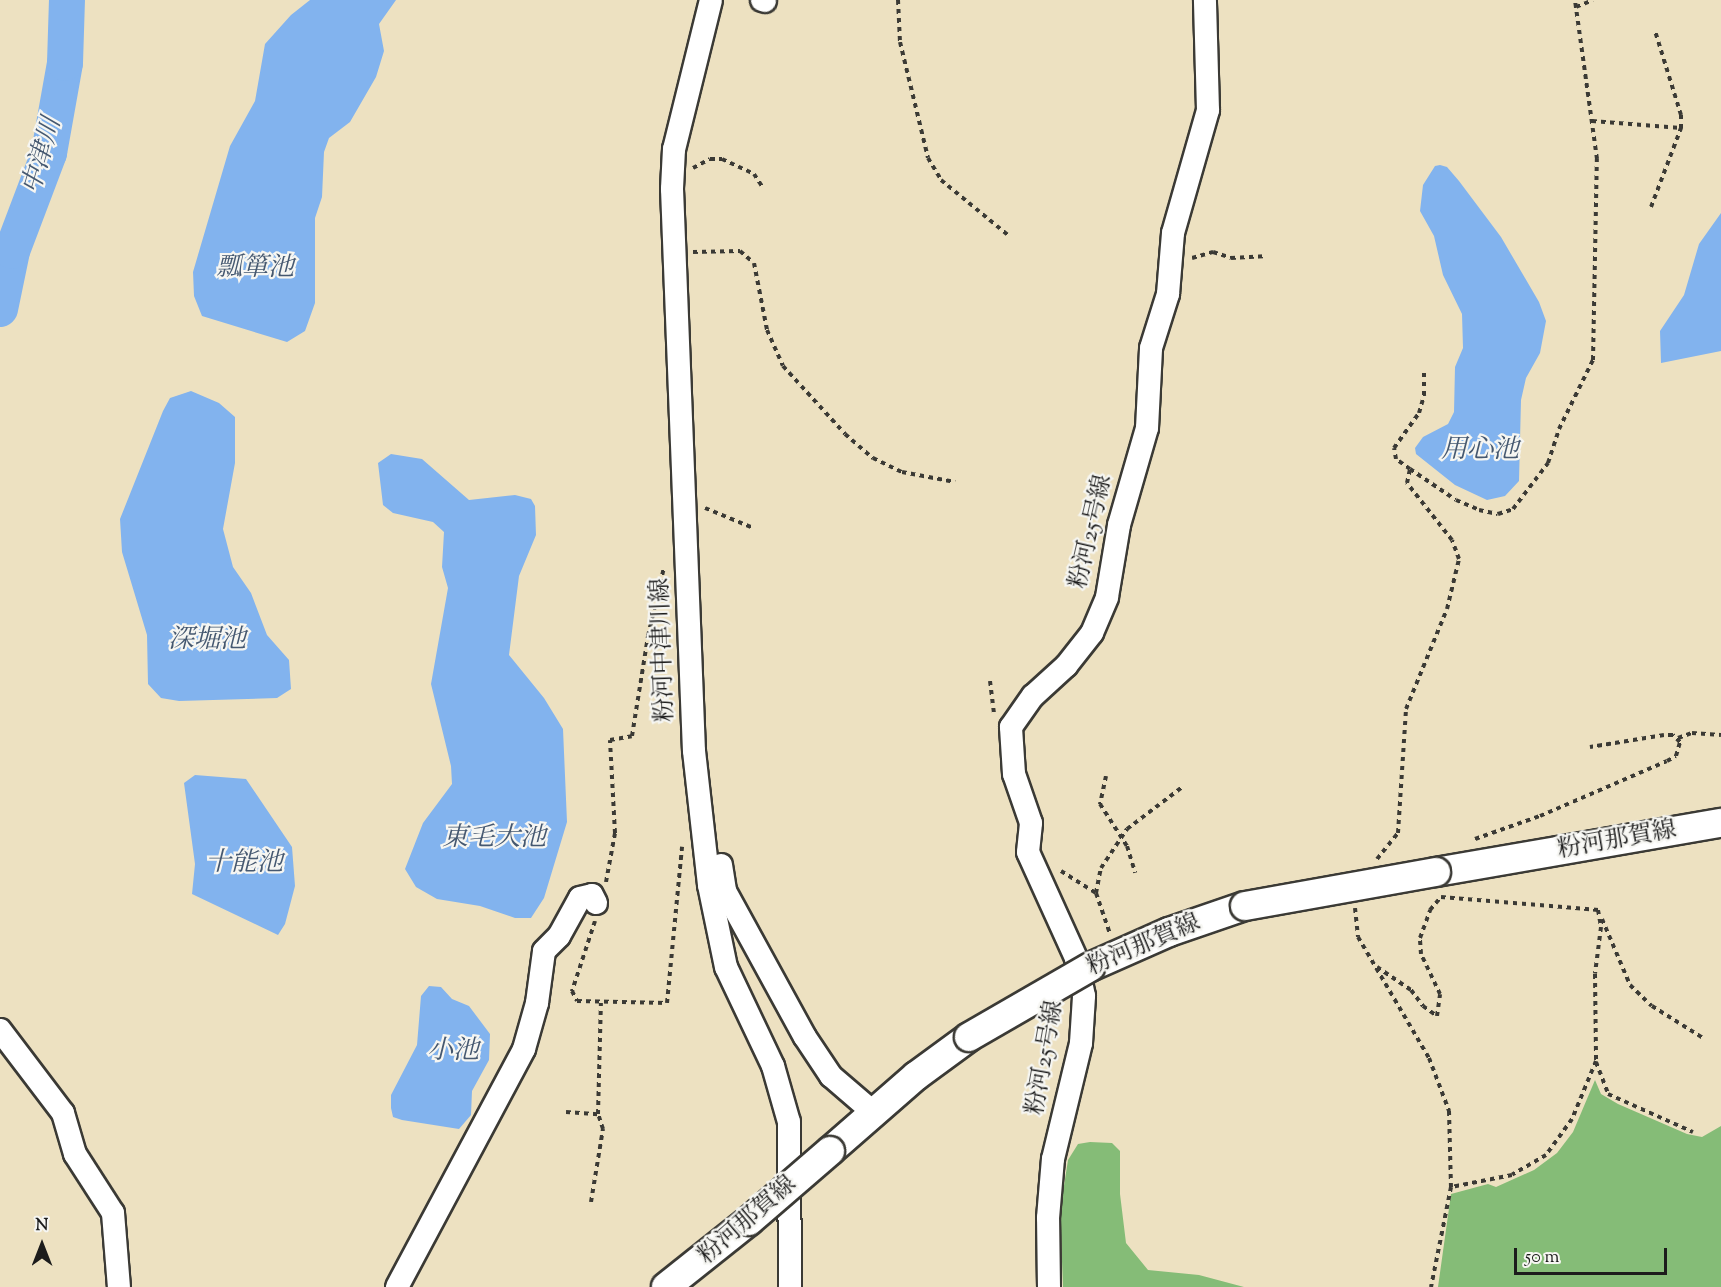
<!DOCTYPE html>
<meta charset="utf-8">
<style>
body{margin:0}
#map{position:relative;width:1721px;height:1287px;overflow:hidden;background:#ede1c1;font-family:"Sorts Mill Goudy","Noto Serif JP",serif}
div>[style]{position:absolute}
.forest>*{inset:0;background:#85bc77}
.water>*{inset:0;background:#82b3ee}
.river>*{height:36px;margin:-18px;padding:0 18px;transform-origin:18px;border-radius:18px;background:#82b3ee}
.path>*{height:4px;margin-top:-2px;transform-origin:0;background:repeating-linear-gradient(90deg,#3b3a35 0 4.5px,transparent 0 9px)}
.roads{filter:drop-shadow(2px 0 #3b3a35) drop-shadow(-2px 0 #3b3a35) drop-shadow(0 2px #3b3a35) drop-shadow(0 -2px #3b3a35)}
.minor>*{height:22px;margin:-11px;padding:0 11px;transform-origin:11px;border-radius:11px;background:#fff}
.major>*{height:28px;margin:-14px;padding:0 14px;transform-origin:14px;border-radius:14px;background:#fff}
.bridges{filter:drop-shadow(2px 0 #3b3a35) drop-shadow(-2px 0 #3b3a35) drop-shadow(0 2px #3b3a35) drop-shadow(0 -2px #3b3a35)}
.major-bridge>*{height:28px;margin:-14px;padding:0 14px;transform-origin:14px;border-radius:14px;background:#fff}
span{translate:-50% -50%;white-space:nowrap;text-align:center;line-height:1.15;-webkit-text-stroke:4.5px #f6f6f2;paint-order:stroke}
.street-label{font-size:24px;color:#1c1c1c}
.water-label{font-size:26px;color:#455870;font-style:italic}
.north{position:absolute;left:12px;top:1215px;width:60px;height:60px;-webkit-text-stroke:4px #f6f6f2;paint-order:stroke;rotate:0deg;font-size:16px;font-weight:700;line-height:24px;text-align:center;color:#1c1c1c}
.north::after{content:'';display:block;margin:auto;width:21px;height:27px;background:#1c1c1c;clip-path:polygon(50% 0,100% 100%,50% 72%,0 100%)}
.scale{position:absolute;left:1514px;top:1248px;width:153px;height:27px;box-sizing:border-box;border:3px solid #1c1c1c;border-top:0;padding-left:8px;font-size:18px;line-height:21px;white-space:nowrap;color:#1c1c1c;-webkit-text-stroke:4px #f6f6f2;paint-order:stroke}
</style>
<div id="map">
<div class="forest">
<i style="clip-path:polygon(1595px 1080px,1601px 1094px,1618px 1104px,1687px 1134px,1702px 1137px,1721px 1126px,1721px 1287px,1438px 1287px,1451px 1194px,1488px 1184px,1496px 1187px,1534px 1170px,1557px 1153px,1573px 1132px)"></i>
<i style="clip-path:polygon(1090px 1142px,1112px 1143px,1120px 1151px,1120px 1194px,1126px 1243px,1148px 1270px,1199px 1275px,1244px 1287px,1063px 1287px,1060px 1211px,1068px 1160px,1078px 1144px)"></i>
</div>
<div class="water">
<i style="clip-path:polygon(310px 0,396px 0,379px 24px,384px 51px,376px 77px,350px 122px,329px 138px,324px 152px,322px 197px,315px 218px,315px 303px,305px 331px,287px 342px,202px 316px,194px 296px,193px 272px,230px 146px,255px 101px,265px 44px,291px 15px)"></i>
<i style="clip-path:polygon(1440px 165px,1447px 167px,1459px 181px,1501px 237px,1539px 302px,1546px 321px,1540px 353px,1526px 378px,1521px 400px,1519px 481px,1505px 496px,1487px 500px,1455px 485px,1416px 454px,1415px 448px,1423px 437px,1448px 424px,1454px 412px,1455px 367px,1463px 348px,1462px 314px,1443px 275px,1434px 236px,1420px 211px,1423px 185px,1435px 166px)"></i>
<i style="clip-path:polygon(1721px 213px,1721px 351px,1661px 363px,1660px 331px,1684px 295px,1699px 244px)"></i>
<i style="clip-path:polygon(191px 391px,219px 403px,235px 417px,235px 463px,223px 529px,233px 567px,251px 593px,267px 635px,289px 660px,291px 689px,277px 698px,179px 701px,161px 698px,148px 684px,147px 635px,122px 552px,120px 519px,163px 411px,170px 398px)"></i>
<i style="clip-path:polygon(391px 454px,422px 459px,469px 500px,515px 495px,531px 499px,535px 506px,536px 535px,519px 576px,509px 655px,544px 698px,563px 729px,567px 822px,544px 898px,531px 918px,515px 918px,480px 906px,437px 899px,416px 887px,405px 869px,423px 823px,452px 784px,451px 766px,431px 684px,448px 588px,442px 567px,444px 532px,433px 522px,393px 513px,383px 505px,378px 463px)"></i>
<i style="clip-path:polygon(195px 775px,246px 779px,292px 847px,295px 886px,285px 924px,278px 935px,192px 894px,195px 864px,184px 783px)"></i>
<i style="clip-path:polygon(429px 986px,441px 987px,452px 999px,469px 1006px,490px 1034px,489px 1060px,472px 1091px,471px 1115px,459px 1129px,402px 1120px,393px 1117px,391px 1108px,391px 1095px,417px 1045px,421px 996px)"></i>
</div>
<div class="river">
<i style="left:0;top:309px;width:59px;rotate:-78.3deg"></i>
<i style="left:12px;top:251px;width:105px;rotate:-69.3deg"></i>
<i style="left:49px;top:153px;width:91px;rotate:-79.9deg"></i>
<i style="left:65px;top:63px;width:63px;rotate:-88.2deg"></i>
</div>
<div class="path">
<i style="left:898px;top:0;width:42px;rotate:87.3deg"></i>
<i style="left:900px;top:42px;width:119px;rotate:76.4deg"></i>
<i style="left:928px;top:158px;width:26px;rotate:59deg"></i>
<i style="left:941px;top:180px;width:87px;rotate:39.4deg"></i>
<i style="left:1576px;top:7px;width:18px;rotate:-22deg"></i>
<i style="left:1592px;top:121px;width:89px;rotate:4.5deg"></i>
<i style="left:693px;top:168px;width:19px;rotate:-28deg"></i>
<i style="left:710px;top:159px;width:12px"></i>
<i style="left:722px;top:159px;width:35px;rotate:25deg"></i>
<i style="left:754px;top:174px;width:17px;rotate:57deg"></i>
<i style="left:1651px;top:207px;width:85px;rotate:-69.2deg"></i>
<i style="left:1681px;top:128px;width:13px;rotate:-90deg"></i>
<i style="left:1681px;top:115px;width:88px;rotate:-107.2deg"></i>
<i style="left:693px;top:252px;width:47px;rotate:-1.2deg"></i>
<i style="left:740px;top:251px;width:18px;rotate:41deg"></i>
<i style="left:754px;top:263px;width:68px;rotate:79deg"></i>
<i style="left:767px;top:330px;width:39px;rotate:66deg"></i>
<i style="left:783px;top:366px;width:92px;rotate:47.6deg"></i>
<i style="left:845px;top:434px;width:37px;rotate:41deg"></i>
<i style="left:873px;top:458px;width:32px;rotate:26deg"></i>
<i style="left:902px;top:472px;width:54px;rotate:10.7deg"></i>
<i style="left:1192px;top:258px;width:22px;rotate:-16deg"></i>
<i style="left:1213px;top:252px;width:19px;rotate:18deg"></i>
<i style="left:1231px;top:258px;width:33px;rotate:-3deg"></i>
<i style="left:1410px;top:469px;width:17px;rotate:-144deg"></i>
<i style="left:1396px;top:459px;width:11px;rotate:-100deg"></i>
<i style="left:1394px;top:448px;width:43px;rotate:-54.5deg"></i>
<i style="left:1419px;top:413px;width:19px;rotate:-74deg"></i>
<i style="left:1424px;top:395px;width:27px;rotate:-90deg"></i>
<i style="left:705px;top:508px;width:50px;rotate:22.4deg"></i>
<i style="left:990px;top:681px;width:35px;rotate:83deg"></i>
<i style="left:1678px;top:738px;width:15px;rotate:-20deg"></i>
<i style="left:1692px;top:733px;width:29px;rotate:4deg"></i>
<i style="left:1106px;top:776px;width:29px;rotate:102deg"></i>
<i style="left:1100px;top:804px;width:50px;rotate:57.3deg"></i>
<i style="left:1127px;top:846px;width:28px;rotate:73deg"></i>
<i style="left:1475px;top:839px;width:69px;rotate:-19.5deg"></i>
<i style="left:1540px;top:816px;width:138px;rotate:-23.4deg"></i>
<i style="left:1667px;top:761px;width:10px;rotate:-29deg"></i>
<i style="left:1676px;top:756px;width:15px;rotate:-74deg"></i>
<i style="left:1680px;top:742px;width:10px;rotate:-135deg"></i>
<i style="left:1673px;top:735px;width:9px;rotate:180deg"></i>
<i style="left:1664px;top:735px;width:75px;rotate:170.8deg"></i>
<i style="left:1377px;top:859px;width:33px;rotate:-51deg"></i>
<i style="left:1398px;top:833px;width:124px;rotate:-86.3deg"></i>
<i style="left:1406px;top:709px;width:108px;rotate:-67.7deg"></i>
<i style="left:1447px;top:609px;width:51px;rotate:-76.5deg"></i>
<i style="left:1459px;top:559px;width:20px;rotate:-110deg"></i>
<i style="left:1452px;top:540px;width:73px;rotate:-128.3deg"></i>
<i style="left:1407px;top:483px;width:14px;rotate:-78deg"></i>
<i style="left:1410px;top:469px;width:55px;rotate:34deg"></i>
<i style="left:1456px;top:500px;width:25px;rotate:23deg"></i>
<i style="left:1479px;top:510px;width:19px;rotate:12deg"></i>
<i style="left:1498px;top:514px;width:16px;rotate:-18deg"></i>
<i style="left:1513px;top:509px;width:58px;rotate:-52.7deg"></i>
<i style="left:1548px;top:463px;width:36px;rotate:-72deg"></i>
<i style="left:1559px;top:429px;width:77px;rotate:-63.8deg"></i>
<i style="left:1593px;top:360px;width:201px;rotate:-88.9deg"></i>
<i style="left:1597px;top:159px;width:161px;rotate:-97.9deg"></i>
<i style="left:1061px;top:871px;width:41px;rotate:32.2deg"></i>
<i style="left:1096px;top:893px;width:43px;rotate:71.1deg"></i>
<i style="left:606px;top:882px;width:50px;rotate:-79.6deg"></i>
<i style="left:615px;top:833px;width:93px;rotate:-93.1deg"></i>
<i style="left:610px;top:740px;width:22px;rotate:-10deg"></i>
<i style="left:632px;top:736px;width:101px;rotate:-80.9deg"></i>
<i style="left:648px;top:636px;width:71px;rotate:-76.9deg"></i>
<i style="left:1096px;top:893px;width:25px;rotate:-79deg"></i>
<i style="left:1101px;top:868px;width:47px;rotate:-56.3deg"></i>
<i style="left:1127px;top:829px;width:68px;rotate:-37.2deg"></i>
<i style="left:1441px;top:897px;width:158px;rotate:4.7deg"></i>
<i style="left:1598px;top:910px;width:17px;rotate:80deg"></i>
<i style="left:1601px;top:927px;width:47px;rotate:97.3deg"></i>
<i style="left:1595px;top:974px;width:87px;rotate:89.3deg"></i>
<i style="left:1596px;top:1061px;width:63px;rotate:112.5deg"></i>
<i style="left:1572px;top:1119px;width:44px;rotate:125.8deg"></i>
<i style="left:1546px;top:1155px;width:39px;rotate:150deg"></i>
<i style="left:1512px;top:1175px;width:62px;rotate:168.9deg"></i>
<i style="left:1355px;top:908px;width:29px;rotate:84deg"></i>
<i style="left:1358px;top:937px;width:140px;rotate:59.6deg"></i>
<i style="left:1429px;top:1058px;width:57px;rotate:69.3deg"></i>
<i style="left:1449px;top:1111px;width:76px;rotate:88.5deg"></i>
<i style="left:1451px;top:1187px;width:102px;rotate:101.3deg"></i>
<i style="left:1602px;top:919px;width:72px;rotate:67deg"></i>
<i style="left:1630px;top:985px;width:30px;rotate:44deg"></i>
<i style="left:1652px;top:1006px;width:60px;rotate:32.1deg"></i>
<i style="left:595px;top:921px;width:74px;rotate:108.2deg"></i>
<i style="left:572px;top:991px;width:11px;rotate:63deg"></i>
<i style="left:577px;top:1001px;width:90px;rotate:1.3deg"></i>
<i style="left:667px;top:1003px;width:157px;rotate:-84.5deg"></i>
<i style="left:1377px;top:967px;width:41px;rotate:34.1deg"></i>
<i style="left:1411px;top:990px;width:20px;rotate:53deg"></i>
<i style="left:1423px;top:1006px;width:17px;rotate:36deg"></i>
<i style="left:1437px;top:1016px;width:22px;rotate:-82deg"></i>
<i style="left:1440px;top:994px;width:44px;rotate:-115.4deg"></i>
<i style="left:1421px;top:954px;width:16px;rotate:-94deg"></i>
<i style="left:1420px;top:938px;width:30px;rotate:-70deg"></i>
<i style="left:1430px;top:910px;width:17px;rotate:-50deg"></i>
<i style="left:1596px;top:1062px;width:34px;rotate:69deg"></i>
<i style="left:1608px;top:1094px;width:93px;rotate:24.1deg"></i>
<i style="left:566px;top:1112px;width:32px;rotate:4deg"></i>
<i style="left:591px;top:1202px;width:74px;rotate:-80.7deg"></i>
<i style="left:603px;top:1129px;width:16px;rotate:-108deg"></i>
<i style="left:598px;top:1114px;width:111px;rotate:-88.5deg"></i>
</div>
<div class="roads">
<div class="minor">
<i style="left:711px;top:0;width:154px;rotate:103.9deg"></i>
<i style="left:674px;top:149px;width:40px;rotate:92.9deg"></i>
<i style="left:672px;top:189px;width:562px;rotate:87.76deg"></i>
<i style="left:694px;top:751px;width:135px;rotate:83.6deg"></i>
<i style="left:709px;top:885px;width:84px;rotate:78.3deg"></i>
<i style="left:726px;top:967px;width:110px;rotate:64.6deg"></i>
<i style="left:773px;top:1066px;width:58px;rotate:74.1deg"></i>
<i style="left:789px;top:1122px;width:165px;rotate:89.7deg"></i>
<i style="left:762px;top:0;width:3px;rotate:18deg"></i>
<i style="left:721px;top:865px;width:26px;rotate:81deg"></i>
<i style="left:725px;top:891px;width:166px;rotate:61.3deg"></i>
<i style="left:805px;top:1037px;width:47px;rotate:56.3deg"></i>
<i style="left:831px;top:1076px;width:57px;rotate:40.7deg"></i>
<i style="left:0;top:1030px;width:104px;rotate:52.8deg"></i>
<i style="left:63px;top:1113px;width:43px;rotate:73.7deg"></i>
<i style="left:75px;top:1154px;width:70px;rotate:57.2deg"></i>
<i style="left:113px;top:1213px;width:74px;rotate:85.4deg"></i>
<i style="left:397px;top:1287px;width:270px;rotate:-61.9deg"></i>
<i style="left:524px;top:1049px;width:48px;rotate:-74.2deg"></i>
<i style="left:537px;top:1003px;width:52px;rotate:-82.3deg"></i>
<i style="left:544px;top:951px;width:21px;rotate:-45deg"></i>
<i style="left:559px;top:936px;width:43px;rotate:-61.1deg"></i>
<i style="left:580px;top:898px;width:12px;rotate:-14deg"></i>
<i style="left:592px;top:895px;width:9px;rotate:63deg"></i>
<i style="left:1049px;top:1287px;width:69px;rotate:-90.8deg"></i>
<i style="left:1048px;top:1218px;width:59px;rotate:-85.2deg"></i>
<i style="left:1053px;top:1159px;width:119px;rotate:-76.4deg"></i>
<i style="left:1081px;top:1043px;width:47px;rotate:-86.3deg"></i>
<i style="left:1084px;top:996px;width:39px;rotate:-102deg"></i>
<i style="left:1076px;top:958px;width:116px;rotate:-114.4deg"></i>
<i style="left:1028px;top:852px;width:29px;rotate:-84deg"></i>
<i style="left:1031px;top:823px;width:52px;rotate:-109.1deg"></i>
<i style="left:1014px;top:774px;width:47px;rotate:-93.7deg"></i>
<i style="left:1011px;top:727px;width:38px;rotate:-55deg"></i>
<i style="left:1033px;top:696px;width:45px;rotate:-42.3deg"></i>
<i style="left:1066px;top:666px;width:42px;rotate:-51.8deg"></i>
<i style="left:1092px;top:633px;width:39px;rotate:-67deg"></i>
<i style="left:1107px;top:597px;width:73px;rotate:-80.5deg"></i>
<i style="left:1119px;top:525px;width:101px;rotate:-73.9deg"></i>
<i style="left:1147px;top:428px;width:80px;rotate:-87.1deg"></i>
<i style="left:1151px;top:348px;width:57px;rotate:-72.5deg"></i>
<i style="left:1168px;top:294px;width:61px;rotate:-85.3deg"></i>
<i style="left:1173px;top:233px;width:128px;rotate:-74.1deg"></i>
<i style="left:1208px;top:110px;width:110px;rotate:-91.6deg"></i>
</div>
<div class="major">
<i style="left:1436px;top:872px;width:289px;rotate:-9.8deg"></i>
<i style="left:1090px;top:967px;width:86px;rotate:-23.9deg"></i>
<i style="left:1169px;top:932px;width:80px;rotate:-18.9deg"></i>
<i style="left:830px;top:1151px;width:114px;rotate:-41.1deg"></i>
<i style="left:916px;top:1076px;width:66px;rotate:-36.3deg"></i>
<i style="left:666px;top:1287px;width:106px;rotate:-38.5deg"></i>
</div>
</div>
<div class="bridges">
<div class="major-bridge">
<i style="left:1245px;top:906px;width:194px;rotate:-10.1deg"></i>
<i style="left:969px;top:1037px;width:140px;rotate:-30deg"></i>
<i style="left:749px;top:1221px;width:107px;rotate:-40.8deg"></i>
</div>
</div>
<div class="street-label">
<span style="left:1092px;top:532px;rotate:-77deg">粉河25号線</span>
<span style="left:664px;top:650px;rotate:-92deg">粉河中津川線</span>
<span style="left:1617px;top:841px;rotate:-10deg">粉河那賀線</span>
<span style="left:1144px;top:946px;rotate:-23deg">粉河那賀線</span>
<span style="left:1046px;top:1058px;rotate:-80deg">粉河25号線</span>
<span style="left:748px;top:1221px;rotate:-41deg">粉河那賀線</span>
</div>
<div class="water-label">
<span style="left:43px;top:156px;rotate:-74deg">中津川</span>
<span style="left:255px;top:269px">瓢箪池</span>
<span style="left:1480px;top:451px">用心池</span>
<span style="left:207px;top:641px">深堀池</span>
<span style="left:494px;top:839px">東毛大池</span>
<span style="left:244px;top:864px">十能池</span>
<span style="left:453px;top:1052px">小池</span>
</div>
<div class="north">N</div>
<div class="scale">50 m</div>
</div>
